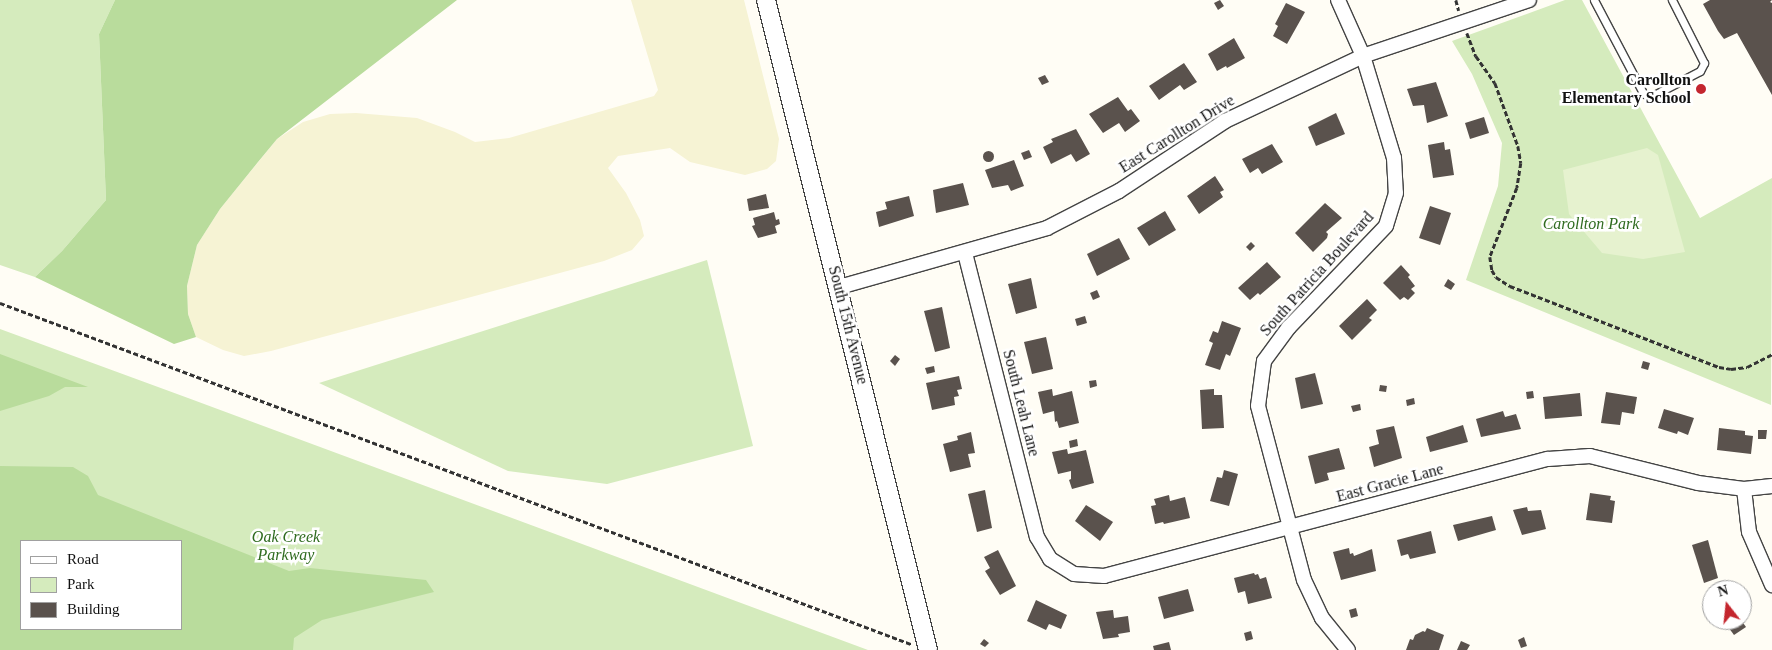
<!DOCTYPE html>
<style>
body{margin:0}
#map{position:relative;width:1772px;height:650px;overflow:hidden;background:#fffdf5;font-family:"Times New Roman",serif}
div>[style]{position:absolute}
.farmland>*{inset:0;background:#f6f3d4}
.green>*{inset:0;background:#d5ebbd}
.forest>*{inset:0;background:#b9dc9c}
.pitch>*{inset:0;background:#e6f2cf}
.building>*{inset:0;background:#5a524d}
.round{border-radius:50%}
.path>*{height:2.5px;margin-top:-1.25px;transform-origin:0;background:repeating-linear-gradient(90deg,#333 0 5px,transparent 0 7.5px)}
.roads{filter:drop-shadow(1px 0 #444) drop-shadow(-1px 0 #444) drop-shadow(0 1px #444) drop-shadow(0 -1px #444)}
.service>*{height:7px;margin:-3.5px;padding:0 3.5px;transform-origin:3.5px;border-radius:3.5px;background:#fff}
.minor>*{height:14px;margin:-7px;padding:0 7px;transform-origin:7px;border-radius:7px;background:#fff}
.tertiary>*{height:18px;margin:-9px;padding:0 9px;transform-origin:9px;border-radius:9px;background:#fff}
.dots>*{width:14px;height:14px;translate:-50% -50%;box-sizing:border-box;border:2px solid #fff;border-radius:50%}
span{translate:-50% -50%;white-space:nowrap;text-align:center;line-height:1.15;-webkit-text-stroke:5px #fff;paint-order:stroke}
.poi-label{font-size:16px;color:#111;font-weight:700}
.right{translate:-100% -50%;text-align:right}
.street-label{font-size:16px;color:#111}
.park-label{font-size:16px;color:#2f6b1f;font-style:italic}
.legend{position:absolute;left:20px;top:540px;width:162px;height:90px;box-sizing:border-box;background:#fff;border:1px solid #a0a0a0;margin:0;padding:6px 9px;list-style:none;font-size:15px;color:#111}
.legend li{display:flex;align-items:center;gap:10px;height:25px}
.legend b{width:25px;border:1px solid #a0a0a0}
.north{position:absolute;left:1702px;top:580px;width:50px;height:50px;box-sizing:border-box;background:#fff;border:1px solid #a0a0a0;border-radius:50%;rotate:344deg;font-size:14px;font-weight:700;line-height:20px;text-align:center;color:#111}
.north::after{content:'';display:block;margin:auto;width:18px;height:22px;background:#c4262e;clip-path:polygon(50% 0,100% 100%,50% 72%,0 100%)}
</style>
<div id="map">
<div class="farmland">
<i style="clip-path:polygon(631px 0,744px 0,779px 139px,776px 161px,767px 169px,745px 175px,690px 162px,670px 148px,618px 156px,608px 168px,626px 193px,640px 220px,644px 236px,632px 250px,604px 261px,271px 351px,244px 356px,223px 350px,196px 337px,188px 314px,187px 286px,197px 245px,220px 209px,277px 139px,303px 122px,330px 114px,356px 113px,417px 118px,455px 132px,475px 142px,509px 138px,654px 96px,658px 90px)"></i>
</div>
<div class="green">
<i style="clip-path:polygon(0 0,115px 0,99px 34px,106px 200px,62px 251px,35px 277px,0 265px)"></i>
<i style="clip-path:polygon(1565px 0,1582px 0,1700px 218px,1772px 178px,1771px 405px,1466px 280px,1498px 186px,1502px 143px,1472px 74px,1452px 41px)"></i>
<i style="clip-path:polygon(707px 260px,753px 446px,607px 484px,508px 471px,319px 383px)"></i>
<i style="clip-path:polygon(evenodd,0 329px,188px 398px,868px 650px,0 650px,0 329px,21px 541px,181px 541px,181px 629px,21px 629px,21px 541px)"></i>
</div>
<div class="forest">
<i style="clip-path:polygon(115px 0,457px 0,277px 139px,258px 162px,220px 209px,197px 245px,187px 286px,188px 314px,196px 337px,174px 344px,35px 277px,62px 251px,106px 200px,99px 34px)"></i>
<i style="clip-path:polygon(0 354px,88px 387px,65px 387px,49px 396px,0 411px)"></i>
<i style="clip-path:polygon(evenodd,0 466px,73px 467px,88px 476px,98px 495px,289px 571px,310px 568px,426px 580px,434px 592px,322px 620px,294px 638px,293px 650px,0 650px,0 466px,181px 541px,181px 629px,21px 629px,21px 541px,181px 541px)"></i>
</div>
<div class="pitch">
<i style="clip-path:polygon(1647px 148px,1658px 155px,1685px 252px,1643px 259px,1602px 253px,1569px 214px,1563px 170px)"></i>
</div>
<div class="building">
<i style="clip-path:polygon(1220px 0,1224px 6px,1218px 10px,1214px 3px)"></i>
<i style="clip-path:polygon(1710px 0,1772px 0,1770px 2px,1772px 3px,1772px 95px,1737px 33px,1724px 39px,1718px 31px,1703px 4px)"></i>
<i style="clip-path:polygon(1286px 3px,1305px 12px,1287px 44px,1273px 36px,1278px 26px,1275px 24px)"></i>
<i style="clip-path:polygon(1234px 38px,1245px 58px,1227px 68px,1226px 66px,1217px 71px,1208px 54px)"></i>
<i style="clip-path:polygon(1184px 63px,1197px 82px,1184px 90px,1180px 85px,1159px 100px,1149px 86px)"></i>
<i style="clip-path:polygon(1045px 75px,1049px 82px,1042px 85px,1038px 78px)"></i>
<i style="clip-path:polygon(1436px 82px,1448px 116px,1427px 123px,1424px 105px,1413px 106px,1407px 89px)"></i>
<i style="clip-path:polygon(1118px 97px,1128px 111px,1131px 109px,1140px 121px,1125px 132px,1119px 123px,1103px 133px,1089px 114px)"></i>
<i style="clip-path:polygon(1336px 113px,1345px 134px,1316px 146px,1308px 127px)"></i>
<i style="clip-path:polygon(1484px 117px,1489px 133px,1470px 139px,1465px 123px)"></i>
<i style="clip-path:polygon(1076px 129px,1090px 154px,1076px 162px,1071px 154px,1051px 164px,1043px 147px,1053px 142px,1051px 139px)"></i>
<i style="clip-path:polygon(1444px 142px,1445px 150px,1450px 149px,1454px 175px,1433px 178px,1428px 145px)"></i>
<i style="clip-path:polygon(1272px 144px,1283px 162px,1262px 174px,1258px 168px,1250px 173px,1242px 159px)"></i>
<i style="clip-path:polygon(1029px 150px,1032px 157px,1024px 160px,1021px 153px)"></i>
<i class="round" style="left:982.5px;top:150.5px;width:11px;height:11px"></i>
<i style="clip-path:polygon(1014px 160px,1024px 186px,1011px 191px,1008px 185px,992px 188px,985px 170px)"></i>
<i style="clip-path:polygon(1215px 176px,1224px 190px,1220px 192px,1223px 197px,1199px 214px,1187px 196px)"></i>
<i style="clip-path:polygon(963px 183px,969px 205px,936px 213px,933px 190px)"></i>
<i style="clip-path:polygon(766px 194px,769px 208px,749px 211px,747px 199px)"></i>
<i style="clip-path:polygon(909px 196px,914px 216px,879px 227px,876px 212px,887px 209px,885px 202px)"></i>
<i style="clip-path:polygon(1325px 203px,1342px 218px,1326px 232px,1328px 234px,1327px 238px,1313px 252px,1295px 233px)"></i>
<i style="clip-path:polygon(1430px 206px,1451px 213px,1440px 245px,1419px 238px)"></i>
<i style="clip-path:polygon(1165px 211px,1176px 230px,1149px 246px,1137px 228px)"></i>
<i style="clip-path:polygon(774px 212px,776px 220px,779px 219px,780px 224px,775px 226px,777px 233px,758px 238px,752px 226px,755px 225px,753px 218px)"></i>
<i style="clip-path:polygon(1119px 238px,1130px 259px,1097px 276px,1087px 254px)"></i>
<i style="clip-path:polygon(1251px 242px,1255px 246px,1250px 251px,1246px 247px)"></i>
<i style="clip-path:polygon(1267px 262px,1281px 277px,1260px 295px,1258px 293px,1250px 300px,1238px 288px)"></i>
<i style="clip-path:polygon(1401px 265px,1410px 275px,1408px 277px,1415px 286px,1411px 289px,1415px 293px,1408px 300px,1404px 297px,1400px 300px,1383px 283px)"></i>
<i style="clip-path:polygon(1031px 278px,1037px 308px,1016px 314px,1008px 284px)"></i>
<i style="clip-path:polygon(1448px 279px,1455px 284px,1451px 290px,1444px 286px)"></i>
<i style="clip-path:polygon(1097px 290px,1100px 297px,1093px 300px,1090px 293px)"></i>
<i style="clip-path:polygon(1367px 299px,1377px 310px,1369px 318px,1372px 320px,1352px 340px,1339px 326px)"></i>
<i style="clip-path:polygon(942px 307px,950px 348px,935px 352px,924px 311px)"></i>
<i style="clip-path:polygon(1085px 316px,1087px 323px,1077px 326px,1075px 319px)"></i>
<i style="clip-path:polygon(1222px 321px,1241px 328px,1230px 356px,1226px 354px,1220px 370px,1205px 365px,1213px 343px,1209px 341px,1213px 331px,1218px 333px)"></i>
<i style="clip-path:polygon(1046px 337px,1053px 369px,1032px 374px,1024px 342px)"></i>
<i style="clip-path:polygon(895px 355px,900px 359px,895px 366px,890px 361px)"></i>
<i style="clip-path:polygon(1643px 361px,1650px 363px,1648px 370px,1641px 368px)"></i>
<i style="clip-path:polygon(934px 366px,935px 372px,927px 374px,925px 368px)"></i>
<i style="clip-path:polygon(1315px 373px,1323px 404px,1301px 409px,1295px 378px)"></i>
<i style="clip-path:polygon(959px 376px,962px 389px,957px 390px,959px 396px,954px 397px,955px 405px,932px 410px,926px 383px)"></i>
<i style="clip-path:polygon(1096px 380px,1097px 386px,1090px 388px,1089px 381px)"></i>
<i style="clip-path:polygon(1380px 385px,1387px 386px,1386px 392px,1379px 391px)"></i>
<i style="clip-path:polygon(1052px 389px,1053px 396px,1072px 391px,1079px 423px,1059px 428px,1057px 421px,1055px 422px,1054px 411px,1043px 414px,1038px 392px)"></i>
<i style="clip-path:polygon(1214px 389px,1214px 395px,1222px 395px,1224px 428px,1202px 429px,1200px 390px)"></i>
<i style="clip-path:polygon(1533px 391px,1534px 398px,1527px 399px,1526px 392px)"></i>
<i style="clip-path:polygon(1606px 392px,1637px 397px,1634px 414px,1622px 412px,1620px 425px,1601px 423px)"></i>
<i style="clip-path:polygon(1580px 393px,1582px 416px,1545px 419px,1543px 397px)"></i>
<i style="clip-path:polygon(1414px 398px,1415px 404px,1407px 406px,1406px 400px)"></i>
<i style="clip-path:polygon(1360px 404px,1361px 410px,1353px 412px,1351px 406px)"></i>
<i style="clip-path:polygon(1664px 409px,1694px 418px,1688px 435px,1678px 431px,1677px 434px,1658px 428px)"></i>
<i style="clip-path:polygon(1503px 411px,1505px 417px,1516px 414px,1521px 429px,1481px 437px,1476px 419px)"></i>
<i style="clip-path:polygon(1463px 425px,1468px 442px,1430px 452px,1426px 437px)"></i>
<i style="clip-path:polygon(1394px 426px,1402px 458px,1374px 467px,1369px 447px,1379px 444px,1376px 430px)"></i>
<i style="clip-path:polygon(1719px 428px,1745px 431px,1745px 435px,1753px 436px,1751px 454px,1717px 450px)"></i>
<i style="clip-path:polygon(1758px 430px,1767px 430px,1766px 439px,1758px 439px)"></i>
<i style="clip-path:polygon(971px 432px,975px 453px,968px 454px,971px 467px,950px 472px,943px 444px,958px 440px,957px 436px)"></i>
<i style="clip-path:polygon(1077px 439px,1078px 446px,1070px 448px,1069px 441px)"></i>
<i style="clip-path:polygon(1339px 448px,1345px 469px,1327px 473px,1329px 480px,1315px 484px,1308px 456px)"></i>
<i style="clip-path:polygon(1067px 449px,1068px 454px,1086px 450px,1094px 483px,1072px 489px,1069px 480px,1071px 479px,1071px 471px,1058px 474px,1052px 452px)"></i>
<i style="clip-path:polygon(1224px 470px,1238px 474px,1229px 506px,1210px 501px,1217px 477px,1222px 478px)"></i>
<i style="clip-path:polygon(985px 490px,992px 528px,977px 532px,968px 494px)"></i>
<i style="clip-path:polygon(1590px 493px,1611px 496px,1610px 500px,1615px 501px,1612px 523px,1586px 520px)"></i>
<i style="clip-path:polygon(1169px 495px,1170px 501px,1185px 497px,1190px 518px,1164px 524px,1163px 522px,1155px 524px,1151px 506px,1156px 505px,1154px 499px)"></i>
<i style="clip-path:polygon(1086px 505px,1113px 522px,1100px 541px,1075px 521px)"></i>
<i style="clip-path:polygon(1527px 507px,1528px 511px,1541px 510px,1546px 529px,1522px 535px,1513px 510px)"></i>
<i style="clip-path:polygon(1492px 516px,1496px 530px,1458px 541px,1453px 525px)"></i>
<i style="clip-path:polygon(1431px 531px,1436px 553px,1410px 559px,1408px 554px,1401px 556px,1397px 540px)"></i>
<i style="clip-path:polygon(1708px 540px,1718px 578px,1704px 583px,1692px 545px)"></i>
<i style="clip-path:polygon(1349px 548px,1350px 554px,1353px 553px,1354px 556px,1372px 549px,1376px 571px,1341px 580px,1333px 552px)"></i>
<i style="clip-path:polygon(998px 550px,1016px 586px,1000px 595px,985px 571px,990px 568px,984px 557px)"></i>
<i style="clip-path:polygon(1254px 573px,1255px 575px,1258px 574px,1260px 579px,1266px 577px,1272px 598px,1248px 604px,1245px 591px,1238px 593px,1234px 578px)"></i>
<i style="clip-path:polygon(1188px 589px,1194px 611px,1164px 619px,1158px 597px)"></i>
<i style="clip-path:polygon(1036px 600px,1067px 615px,1061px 629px,1049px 624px,1046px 630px,1027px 621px)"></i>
<i style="clip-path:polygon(1356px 608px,1358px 616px,1351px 618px,1349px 610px)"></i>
<i style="clip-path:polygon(1113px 610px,1114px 618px,1128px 616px,1130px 632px,1118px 634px,1119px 637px,1103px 639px,1096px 612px)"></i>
<i style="clip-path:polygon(1723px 620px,1741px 620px,1746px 627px,1734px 635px)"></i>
<i style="clip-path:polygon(1427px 628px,1444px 635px,1439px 650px,1406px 650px,1410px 639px,1413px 640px,1415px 635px,1423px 631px,1425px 632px)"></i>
<i style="clip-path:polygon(1251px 631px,1253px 639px,1246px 641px,1244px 633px)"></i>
<i style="clip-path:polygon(1524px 637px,1527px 646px,1521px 648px,1518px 640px)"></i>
<i style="clip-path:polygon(984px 639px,989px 643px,985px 647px,980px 644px)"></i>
<i style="clip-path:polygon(1461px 641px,1470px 645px,1467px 650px,1457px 650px)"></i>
<i style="clip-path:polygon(1169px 642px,1171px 650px,1154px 650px,1153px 646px)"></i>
</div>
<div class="path">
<i style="left:1456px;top:0;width:11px;rotate:75deg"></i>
<i style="left:1467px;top:33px;width:25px;rotate:69deg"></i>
<i style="left:1476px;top:56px;width:33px;rotate:55deg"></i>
<i style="left:1495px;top:83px;width:67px;rotate:69.9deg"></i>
<i style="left:1518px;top:146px;width:17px;rotate:80deg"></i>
<i style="left:1521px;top:163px;width:25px;rotate:99deg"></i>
<i style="left:1517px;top:188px;width:74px;rotate:111.4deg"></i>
<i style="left:1490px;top:257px;width:13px;rotate:81deg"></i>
<i style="left:1492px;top:270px;width:8px;rotate:60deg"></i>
<i style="left:1496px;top:277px;width:17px;rotate:33deg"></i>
<i style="left:1510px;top:286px;width:224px;rotate:21.2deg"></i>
<i style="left:1719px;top:367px;width:12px;rotate:9deg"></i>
<i style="left:1731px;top:369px;width:16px;rotate:-7deg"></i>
<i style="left:1747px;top:367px;width:28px;rotate:-27deg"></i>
<i style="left:0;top:303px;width:973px;rotate:20.52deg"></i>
</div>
<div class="roads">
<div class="service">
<i style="left:1594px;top:0;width:105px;rotate:62.2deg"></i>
<i style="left:1643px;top:93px;width:8px;rotate:30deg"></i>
<i style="left:1650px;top:97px;width:56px;rotate:-27.5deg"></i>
<i style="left:1700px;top:71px;width:9px;rotate:-63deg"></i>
<i style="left:1704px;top:63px;width:71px;rotate:-116.9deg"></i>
</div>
<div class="minor">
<i style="left:1338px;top:0;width:61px;rotate:65.9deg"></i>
<i style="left:1363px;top:56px;width:107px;rotate:73.1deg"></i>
<i style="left:1394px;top:158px;width:35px;rotate:87deg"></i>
<i style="left:1396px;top:193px;width:34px;rotate:107deg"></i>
<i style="left:1386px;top:226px;width:140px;rotate:133.8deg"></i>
<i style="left:1289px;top:327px;width:42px;rotate:126.3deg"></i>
<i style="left:1264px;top:361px;width:45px;rotate:97.6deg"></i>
<i style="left:1258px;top:406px;width:180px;rotate:75.2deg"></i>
<i style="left:1304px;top:580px;width:42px;rotate:64.7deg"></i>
<i style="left:1322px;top:618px;width:41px;rotate:50.9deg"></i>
<i style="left:965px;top:253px;width:293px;rotate:75.8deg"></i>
<i style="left:1037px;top:537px;width:26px;rotate:59deg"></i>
<i style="left:1050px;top:559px;width:28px;rotate:32deg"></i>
<i style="left:1074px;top:574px;width:30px;rotate:4deg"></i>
<i style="left:1104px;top:576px;width:459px;rotate:-14.8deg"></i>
<i style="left:1548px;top:459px;width:42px;rotate:-4.1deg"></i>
<i style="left:1590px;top:456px;width:111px;rotate:14deg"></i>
<i style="left:1698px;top:483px;width:46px;rotate:7.4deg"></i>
<i style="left:1744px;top:489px;width:28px;rotate:-6deg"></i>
<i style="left:839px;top:287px;width:216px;rotate:-15.8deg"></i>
<i style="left:1047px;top:228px;width:81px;rotate:-27.2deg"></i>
<i style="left:1119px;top:191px;width:127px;rotate:-33.4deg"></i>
<i style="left:1225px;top:121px;width:153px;rotate:-25.2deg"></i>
<i style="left:1363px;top:56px;width:175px;rotate:-18.6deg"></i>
<i style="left:1744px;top:489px;width:43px;rotate:83.4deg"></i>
<i style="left:1749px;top:532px;width:58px;rotate:66.5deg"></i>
</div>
<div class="tertiary">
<i style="left:766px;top:0;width:670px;rotate:76.01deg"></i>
</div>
</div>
<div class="dots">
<i style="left:1701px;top:89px;background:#c4262e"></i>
</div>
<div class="poi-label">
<span class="right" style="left:1691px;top:89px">Carollton<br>Elementary School</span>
</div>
<div class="street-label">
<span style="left:1177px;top:134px;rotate:-32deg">East Carollton Drive</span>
<span style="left:1317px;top:274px;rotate:-48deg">South Patricia Boulevard</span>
<span style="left:848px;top:325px;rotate:76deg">South 15th Avenue</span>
<span style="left:1021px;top:403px;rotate:76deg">South Leah Lane</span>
<span style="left:1390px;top:483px;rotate:-15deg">East Gracie Lane</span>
</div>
<div class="park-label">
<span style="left:1591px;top:224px">Carollton Park</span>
<span style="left:286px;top:546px">Oak Creek<br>Parkway</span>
</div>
<ul class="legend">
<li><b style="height:6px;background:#fff"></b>Road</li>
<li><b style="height:14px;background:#d5ebbd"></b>Park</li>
<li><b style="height:14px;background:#5a524d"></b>Building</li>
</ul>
<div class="north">N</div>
</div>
